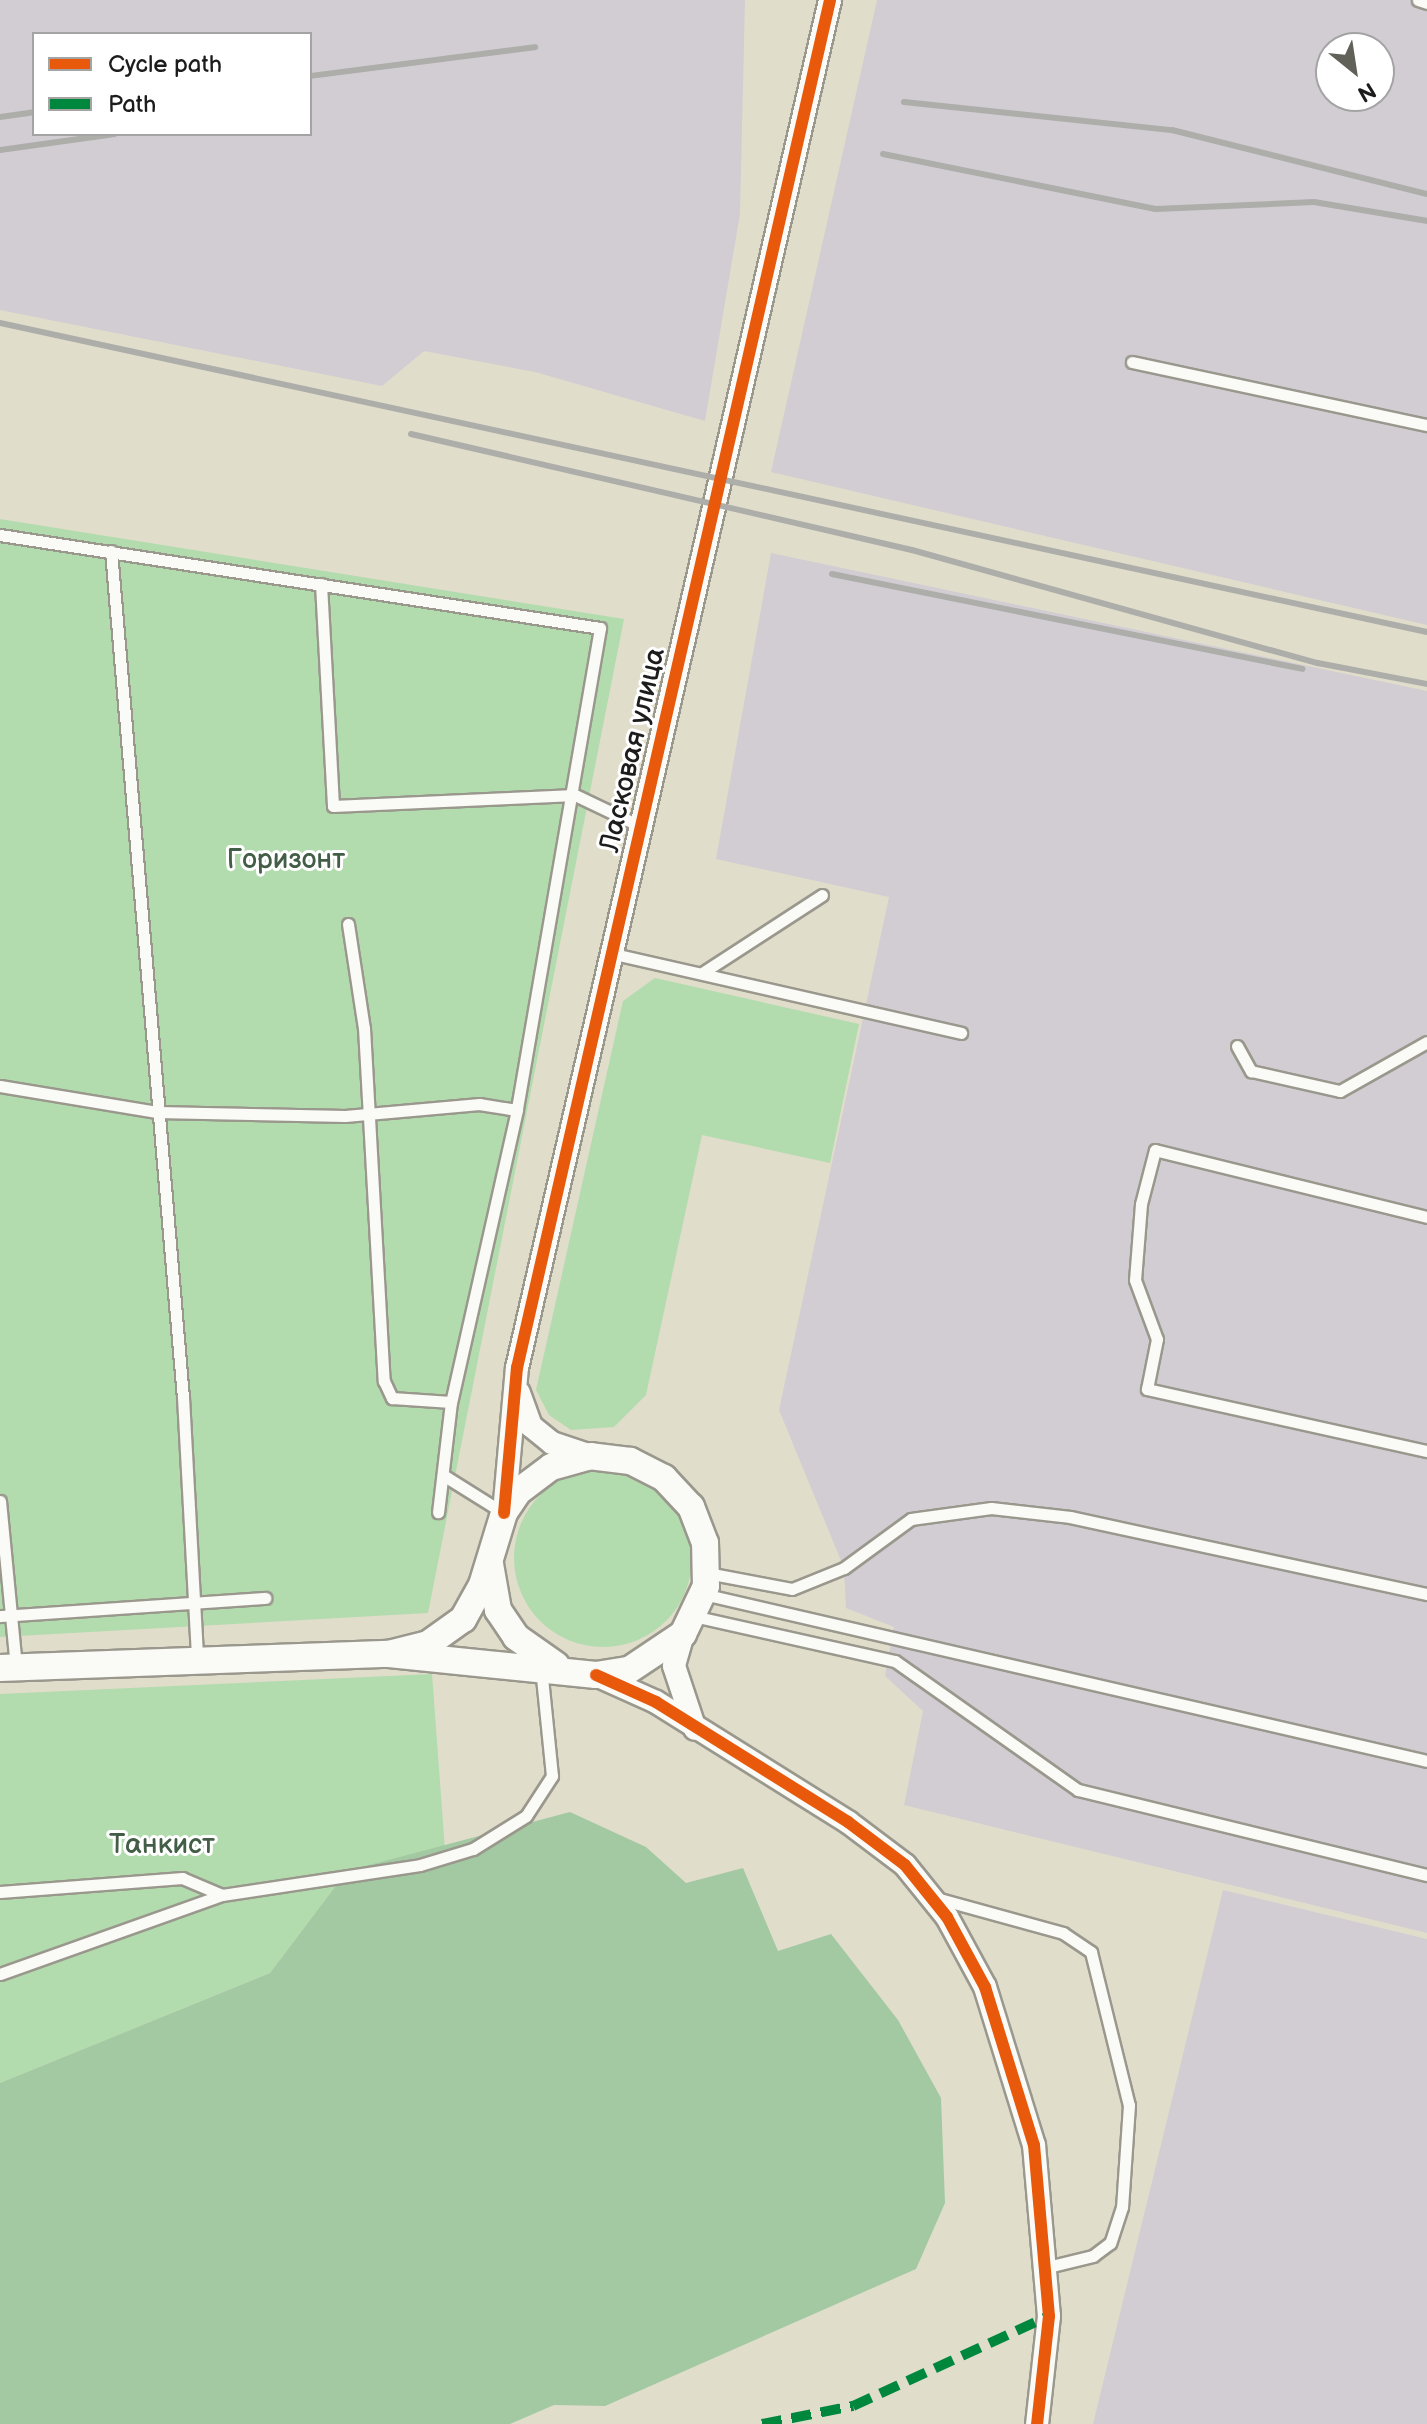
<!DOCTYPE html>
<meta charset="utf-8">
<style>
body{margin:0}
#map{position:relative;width:1427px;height:2424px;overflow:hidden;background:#e1ddcb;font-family:"Balsamiq Sans",sans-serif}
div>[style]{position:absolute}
.industrial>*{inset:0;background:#d2cdd3}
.green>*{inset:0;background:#b2dbae}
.round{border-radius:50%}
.forest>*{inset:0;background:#a3c9a2}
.roads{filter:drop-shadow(2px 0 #9a988d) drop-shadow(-2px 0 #9a988d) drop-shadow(0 2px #9a988d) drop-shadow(0 -2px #9a988d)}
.service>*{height:11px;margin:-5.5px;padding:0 5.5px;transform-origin:5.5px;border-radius:5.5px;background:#fafaf7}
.minor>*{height:22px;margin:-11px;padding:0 11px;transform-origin:11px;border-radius:11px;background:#fafaf7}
.tertiary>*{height:26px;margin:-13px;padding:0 13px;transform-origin:13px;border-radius:13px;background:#fafaf7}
.rail>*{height:6px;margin:-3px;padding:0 3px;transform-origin:3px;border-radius:3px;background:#adadaa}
.quiet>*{height:10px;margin-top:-5px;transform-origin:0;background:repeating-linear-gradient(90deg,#00873e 0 20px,transparent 0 30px)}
.cycleway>*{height:12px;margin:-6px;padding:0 6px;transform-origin:6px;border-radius:6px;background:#e8590c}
span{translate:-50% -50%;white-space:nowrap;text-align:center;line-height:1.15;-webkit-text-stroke:6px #fff;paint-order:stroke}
.street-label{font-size:28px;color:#1c1c1c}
.park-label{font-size:28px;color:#435e47}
.legend{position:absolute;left:32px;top:32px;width:280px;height:104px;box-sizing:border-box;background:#fff;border:2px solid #a4a4a4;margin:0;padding:10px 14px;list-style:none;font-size:24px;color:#1c1c1c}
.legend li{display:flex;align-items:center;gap:16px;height:40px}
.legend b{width:40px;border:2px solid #a4a4a4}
.north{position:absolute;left:1315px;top:32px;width:80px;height:80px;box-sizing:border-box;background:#fff;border:2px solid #a4a4a4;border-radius:50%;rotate:150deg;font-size:22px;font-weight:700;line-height:32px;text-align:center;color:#1c1c1c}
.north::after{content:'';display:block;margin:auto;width:28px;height:36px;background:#616059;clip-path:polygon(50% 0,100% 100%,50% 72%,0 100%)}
</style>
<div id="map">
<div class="industrial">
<i style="clip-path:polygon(evenodd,0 0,745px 0,740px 214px,705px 421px,535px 372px,424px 351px,382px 386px,0 310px,0 0,310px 34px,310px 134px,34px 134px,34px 34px,310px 34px)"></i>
<i style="clip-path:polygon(evenodd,877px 0,1427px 0,1427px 625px,771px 472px,877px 0,1331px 48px,1379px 48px,1379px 96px,1331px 96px,1331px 48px)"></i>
<i style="clip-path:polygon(771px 553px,1427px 691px,1427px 1933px,904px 1805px,923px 1711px,885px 1676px,894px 1627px,846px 1608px,844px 1568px,779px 1410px,889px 897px,716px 859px)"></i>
<i style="clip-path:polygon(1223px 1890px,1427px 1939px,1427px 2424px,1093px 2424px)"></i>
</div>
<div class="green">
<i style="clip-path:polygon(0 519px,624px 619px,428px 1613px,0 1637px)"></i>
<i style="clip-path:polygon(655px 978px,859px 1024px,830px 1163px,702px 1135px,646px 1395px,614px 1427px,571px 1430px,549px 1415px,536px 1390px,623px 1001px)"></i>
<i class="round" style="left:514px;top:1469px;width:178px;height:178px"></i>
<i style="clip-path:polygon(432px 1674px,445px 1850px,347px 1871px,270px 1973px,0 2083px,0 1694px)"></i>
</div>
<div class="forest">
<i style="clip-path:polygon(570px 1812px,646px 1847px,686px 1883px,743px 1868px,778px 1951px,831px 1934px,898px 2020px,941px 2098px,945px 2203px,916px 2269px,605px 2406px,554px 2405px,510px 2424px,0 2424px,0 2083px,270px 1973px,347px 1871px)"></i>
</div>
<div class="roads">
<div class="service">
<i style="left:1418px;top:0;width:9px;rotate:18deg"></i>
<i style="left:1132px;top:362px;width:302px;rotate:12.1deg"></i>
<i style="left:0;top:535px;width:607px;rotate:8.81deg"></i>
<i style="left:600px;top:628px;width:489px;rotate:99.8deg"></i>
<i style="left:517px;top:1110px;width:299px;rotate:102.7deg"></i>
<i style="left:451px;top:1402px;width:111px;rotate:96.7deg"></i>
<i style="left:111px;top:551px;width:849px;rotate:85.14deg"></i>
<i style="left:183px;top:1397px;width:262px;rotate:86.9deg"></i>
<i style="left:321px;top:584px;width:222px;rotate:86.9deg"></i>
<i style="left:333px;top:806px;width:242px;rotate:-2.6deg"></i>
<i style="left:575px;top:795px;width:72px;rotate:25.5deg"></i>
<i style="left:348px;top:924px;width:105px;rotate:81.3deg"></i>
<i style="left:364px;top:1028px;width:354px;rotate:86.8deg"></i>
<i style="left:384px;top:1381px;width:19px;rotate:65deg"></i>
<i style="left:392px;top:1398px;width:59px;rotate:3.9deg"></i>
<i style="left:614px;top:954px;width:356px;rotate:12.8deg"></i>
<i style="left:702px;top:973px;width:143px;rotate:-33deg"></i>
<i style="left:1237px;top:1046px;width:29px;rotate:61deg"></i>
<i style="left:1251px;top:1071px;width:91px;rotate:12.7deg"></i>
<i style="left:1340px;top:1091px;width:100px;rotate:-29.4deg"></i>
<i style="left:0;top:1086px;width:159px;rotate:9.4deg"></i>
<i style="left:157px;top:1112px;width:188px;rotate:1.2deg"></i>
<i style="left:345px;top:1116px;width:135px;rotate:-5.1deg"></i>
<i style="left:479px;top:1104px;width:38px;rotate:9deg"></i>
<i style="left:1427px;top:1217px;width:280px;rotate:-166.2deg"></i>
<i style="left:1155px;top:1150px;width:56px;rotate:104.5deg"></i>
<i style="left:1141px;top:1204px;width:76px;rotate:94.5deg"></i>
<i style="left:1135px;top:1280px;width:63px;rotate:69.6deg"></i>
<i style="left:1157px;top:1339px;width:51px;rotate:101.3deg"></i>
<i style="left:1147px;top:1389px;width:287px;rotate:12.5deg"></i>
<i style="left:443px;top:1475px;width:70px;rotate:32.1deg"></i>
<i style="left:0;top:1501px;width:167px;rotate:84.5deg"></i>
<i style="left:707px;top:1573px;width:86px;rotate:10.7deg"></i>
<i style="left:792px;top:1589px;width:56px;rotate:-22deg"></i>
<i style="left:844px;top:1568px;width:83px;rotate:-36.2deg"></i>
<i style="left:911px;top:1519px;width:81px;rotate:-7.8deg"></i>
<i style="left:991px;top:1508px;width:80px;rotate:6.5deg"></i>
<i style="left:1070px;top:1517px;width:365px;rotate:12.2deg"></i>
<i style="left:703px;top:1594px;width:743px;rotate:12.99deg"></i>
<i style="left:0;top:1616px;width:266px;rotate:-3.9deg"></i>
<i style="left:693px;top:1616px;width:207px;rotate:12.6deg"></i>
<i style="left:895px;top:1661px;width:224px;rotate:35.2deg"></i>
<i style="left:1078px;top:1790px;width:359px;rotate:13.7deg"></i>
<i style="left:0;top:1892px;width:183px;rotate:-4.4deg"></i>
<i style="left:182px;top:1878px;width:43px;rotate:23deg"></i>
<i style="left:936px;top:1898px;width:132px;rotate:15.4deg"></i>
<i style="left:1063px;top:1933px;width:34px;rotate:34deg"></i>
<i style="left:1091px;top:1952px;width:158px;rotate:76.1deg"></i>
<i style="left:1129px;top:2105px;width:102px;rotate:93.9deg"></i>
<i style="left:1122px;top:2207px;width:38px;rotate:108deg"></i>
<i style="left:1110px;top:2243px;width:21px;rotate:143deg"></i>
<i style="left:1093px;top:2256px;width:46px;rotate:166.3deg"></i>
<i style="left:0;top:1974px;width:236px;rotate:-19.6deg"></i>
<i style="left:222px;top:1895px;width:200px;rotate:-8.6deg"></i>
<i style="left:420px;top:1865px;width:55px;rotate:-16.8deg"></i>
<i style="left:473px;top:1849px;width:62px;rotate:-31.9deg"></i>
<i style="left:526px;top:1816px;width:48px;rotate:-57deg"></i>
<i style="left:552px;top:1776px;width:109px;rotate:-95.8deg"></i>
</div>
<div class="minor">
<i style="left:519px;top:1393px;width:35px;rotate:70deg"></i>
<i style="left:531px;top:1426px;width:27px;rotate:39deg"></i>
<i style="left:552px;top:1443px;width:41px;rotate:18.4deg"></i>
<i style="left:504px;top:1513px;width:146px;rotate:-84.9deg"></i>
<i style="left:517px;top:1368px;width:1403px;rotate:-77.11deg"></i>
<i style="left:683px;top:1634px;width:33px;rotate:106deg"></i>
<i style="left:674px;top:1666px;width:66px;rotate:71.6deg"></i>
<i style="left:596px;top:1675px;width:66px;rotate:24.2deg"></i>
<i style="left:656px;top:1702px;width:226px;rotate:32deg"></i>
<i style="left:848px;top:1822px;width:71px;rotate:37deg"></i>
<i style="left:905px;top:1865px;width:67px;rotate:51.1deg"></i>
<i style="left:947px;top:1917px;width:80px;rotate:61.5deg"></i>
<i style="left:985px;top:1987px;width:165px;rotate:72.8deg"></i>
<i style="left:1034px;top:2145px;width:172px;rotate:85deg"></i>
<i style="left:1049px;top:2316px;width:109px;rotate:96.3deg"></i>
</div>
<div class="tertiary">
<i style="left:490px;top:1564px;width:47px;rotate:80.1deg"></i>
<i style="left:498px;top:1610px;width:32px;rotate:56deg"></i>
<i style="left:516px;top:1637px;width:49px;rotate:35deg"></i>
<i style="left:0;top:1668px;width:389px;rotate:-2.1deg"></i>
<i style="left:389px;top:1654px;width:208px;rotate:5.8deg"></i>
<i style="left:596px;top:1675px;width:33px;rotate:-9deg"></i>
<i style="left:629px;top:1670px;width:65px;rotate:-33.7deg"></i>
<i style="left:683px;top:1634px;width:53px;rotate:-64.4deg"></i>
<i style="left:706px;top:1586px;width:43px;rotate:-91.3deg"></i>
<i style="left:705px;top:1543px;width:39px;rotate:-111deg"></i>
<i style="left:691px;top:1507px;width:40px;rotate:-133deg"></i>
<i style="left:664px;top:1478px;width:38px;rotate:-153deg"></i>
<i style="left:630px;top:1461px;width:39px;rotate:-173deg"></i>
<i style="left:591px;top:1456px;width:41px;rotate:164.6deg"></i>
<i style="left:551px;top:1467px;width:41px;rotate:142.9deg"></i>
<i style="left:518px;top:1492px;width:25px;rotate:124deg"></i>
<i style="left:504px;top:1513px;width:75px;rotate:107deg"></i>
<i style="left:482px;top:1585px;width:39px;rotate:119deg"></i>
<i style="left:463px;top:1619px;width:43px;rotate:144.5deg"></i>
<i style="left:428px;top:1644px;width:40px;rotate:165.6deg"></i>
</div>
</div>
<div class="rail">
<i style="left:310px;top:76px;width:227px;rotate:-7.3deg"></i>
<i style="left:904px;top:102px;width:269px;rotate:6deg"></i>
<i style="left:1172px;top:130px;width:263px;rotate:14.1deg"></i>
<i style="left:0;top:117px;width:34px;rotate:-8deg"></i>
<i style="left:0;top:150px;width:116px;rotate:-7.9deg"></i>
<i style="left:883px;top:154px;width:278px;rotate:11.4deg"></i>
<i style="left:1156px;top:209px;width:158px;rotate:-2.5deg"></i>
<i style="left:1314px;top:202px;width:115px;rotate:9.5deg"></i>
<i style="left:0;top:323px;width:1460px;rotate:12.22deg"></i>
<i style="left:411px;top:434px;width:514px;rotate:13.04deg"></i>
<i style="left:912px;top:550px;width:421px;rotate:15.6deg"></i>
<i style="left:1318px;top:663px;width:111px;rotate:10.9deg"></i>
<i style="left:832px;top:574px;width:480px;rotate:11.4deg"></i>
</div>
<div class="quiet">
<i style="left:762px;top:2424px;width:93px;rotate:-11.2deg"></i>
<i style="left:853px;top:2406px;width:216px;rotate:-24.7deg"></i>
</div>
<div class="cycleway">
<i style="left:504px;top:1513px;width:146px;rotate:-84.9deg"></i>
<i style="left:517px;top:1368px;width:1403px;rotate:-77.11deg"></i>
<i style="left:596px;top:1675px;width:66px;rotate:24.2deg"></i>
<i style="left:656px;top:1702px;width:226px;rotate:32deg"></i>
<i style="left:848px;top:1822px;width:71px;rotate:37deg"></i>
<i style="left:905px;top:1865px;width:67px;rotate:51.1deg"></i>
<i style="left:947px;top:1917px;width:80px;rotate:61.5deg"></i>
<i style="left:985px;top:1987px;width:165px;rotate:72.8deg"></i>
<i style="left:1034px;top:2145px;width:172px;rotate:85deg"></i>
<i style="left:1049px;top:2316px;width:109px;rotate:96.3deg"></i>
</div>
<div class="street-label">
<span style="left:633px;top:750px;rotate:-77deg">Ласковая улица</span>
</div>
<div class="park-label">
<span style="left:286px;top:860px">Горизонт</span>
<span style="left:162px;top:1845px">Танкист</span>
</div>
<ul class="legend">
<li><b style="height:10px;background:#e8590c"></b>Cycle path</li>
<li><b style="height:10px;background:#00873e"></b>Path</li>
</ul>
<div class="north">N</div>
</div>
